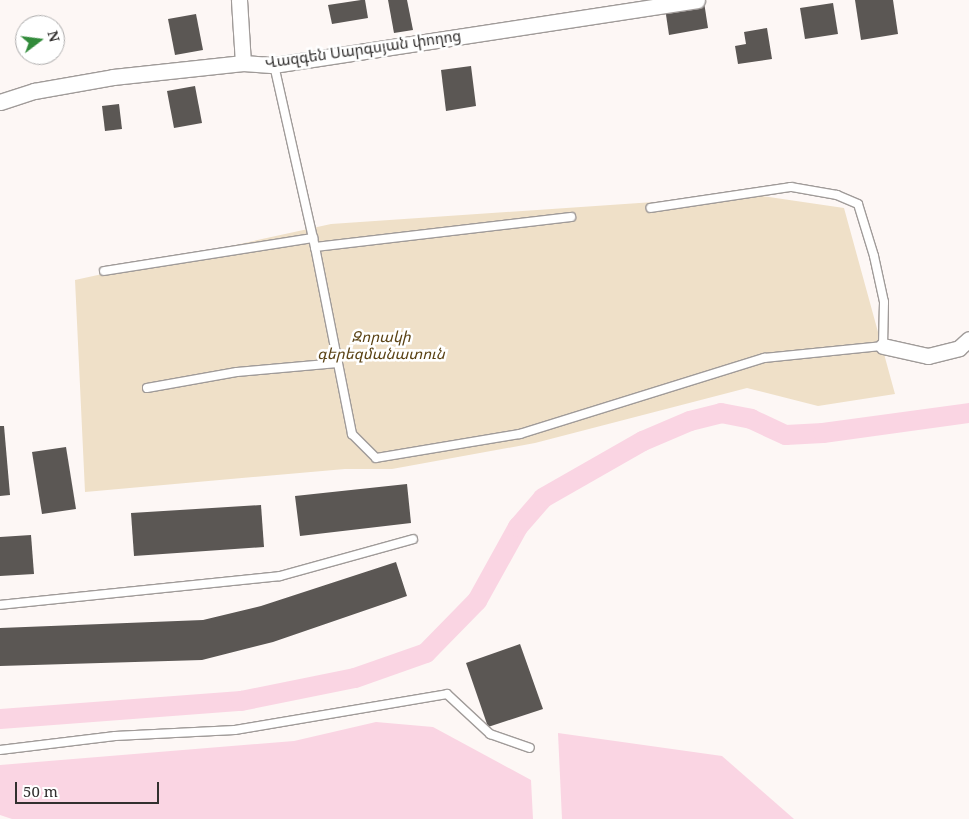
<!DOCTYPE html>
<meta charset="utf-8">
<style>
body{margin:0}
#map{position:relative;width:969px;height:819px;overflow:hidden;background:#fdf7f5;font-family:"Noto Serif","Noto Sans Armenian",serif}
div>[style]{position:absolute}
.green>*{inset:0;background:#efe0c8}
.water>*{inset:0;background:#fad5e3}
.canal>*{height:20px;margin:-10px;padding:0 10px;transform-origin:10px;border-radius:10px;background:#fad5e3}
.building>*{inset:0;background:#5b5754}
.roads{filter:drop-shadow(1px 0 #a09b99) drop-shadow(-1px 0 #a09b99) drop-shadow(0 1px #a09b99) drop-shadow(0 -1px #a09b99)}
.lane>*{height:8px;margin:-4px;padding:0 4px;transform-origin:4px;border-radius:4px;background:#fff}
.street>*{height:15px;margin:-7.5px;padding:0 7.5px;transform-origin:7.5px;border-radius:7.5px;background:#fff}
span{translate:-50% -50%;white-space:nowrap;text-align:center;line-height:1.15;-webkit-text-stroke:5px #fff;paint-order:stroke}
.street-label{font-size:15px;color:#32302f}
.park-label{font-size:15px;color:#5a4214;font-style:italic}
.north{position:absolute;left:15px;top:15px;width:50px;height:50px;box-sizing:border-box;background:#fff;border:1px solid #adacac;border-radius:50%;rotate:75deg;font-size:14px;font-weight:700;line-height:20px;text-align:center;color:#32302f}
.north::after{content:'';display:block;margin:auto;width:18px;height:22px;background:#328b3b;clip-path:polygon(50% 0,100% 100%,50% 72%,0 100%)}
.scale{position:absolute;left:15px;top:782px;width:144px;height:22px;box-sizing:border-box;border:2px solid #32302f;border-top:0;padding-left:6px;font-size:15px;line-height:18px;white-space:nowrap;color:#32302f;-webkit-text-stroke:4px #fff;paint-order:stroke}
</style>
<div id="map">
<div class="green">
<i style="clip-path:polygon(756px 195px,844px 208px,895px 394px,818px 406px,747px 388px,535px 443px,392px 469px,345px 469px,85px 492px,75px 280px,331px 224px)"></i>
</div>
<div class="water">
<i style="clip-path:polygon(376px 722px,433px 727px,531px 780px,533px 819px,12px 819px,0 815px,0 765px,294px 741px)"></i>
<i style="clip-path:polygon(558px 733px,722px 756px,794px 819px,562px 819px)"></i>
</div>
<div class="canal">
<i style="left:0;top:719px;width:242px;rotate:-4.3deg"></i>
<i style="left:241px;top:701px;width:116px;rotate:-11.4deg"></i>
<i style="left:355px;top:678px;width:75px;rotate:-19.4deg"></i>
<i style="left:426px;top:653px;width:73px;rotate:-45.6deg"></i>
<i style="left:477px;top:601px;width:85px;rotate:-61deg"></i>
<i style="left:518px;top:527px;width:38px;rotate:-49deg"></i>
<i style="left:543px;top:498px;width:115px;rotate:-29.7deg"></i>
<i style="left:643px;top:441px;width:51px;rotate:-23.1deg"></i>
<i style="left:690px;top:421px;width:32px;rotate:-14deg"></i>
<i style="left:721px;top:413px;width:31px;rotate:11deg"></i>
<i style="left:751px;top:419px;width:38px;rotate:25deg"></i>
<i style="left:786px;top:435px;width:37px;rotate:-3deg"></i>
<i style="left:823px;top:433px;width:147px;rotate:-7.8deg"></i>
</div>
<div class="building">
<i style="clip-path:polygon(361px 0,365px 0,368px 18px,332px 24px,328px 5px)"></i>
<i style="clip-path:polygon(388px 0,407px 0,413px 30px,394px 33px)"></i>
<i style="clip-path:polygon(855px 0,893px 0,898px 34px,861px 40px)"></i>
<i style="clip-path:polygon(704px 2px,708px 28px,669px 35px,665px 8px)"></i>
<i style="clip-path:polygon(833px 3px,838px 34px,805px 39px,800px 8px)"></i>
<i style="clip-path:polygon(196px 14px,203px 50px,175px 55px,168px 19px)"></i>
<i style="clip-path:polygon(767px 28px,772px 59px,738px 64px,735px 46px,746px 44px,744px 32px)"></i>
<i style="clip-path:polygon(471px 66px,476px 106px,446px 111px,441px 70px)"></i>
<i style="clip-path:polygon(195px 86px,202px 123px,174px 128px,167px 91px)"></i>
<i style="clip-path:polygon(119px 104px,122px 129px,105px 131px,102px 106px)"></i>
<i style="clip-path:polygon(0 426px,4px 426px,10px 495px,0 496px)"></i>
<i style="clip-path:polygon(66px 447px,76px 509px,42px 514px,32px 452px)"></i>
<i style="clip-path:polygon(407px 484px,411px 523px,300px 536px,295px 496px)"></i>
<i style="clip-path:polygon(261px 505px,264px 547px,134px 556px,131px 513px)"></i>
<i style="clip-path:polygon(31px 535px,34px 574px,0 576px,0 537px)"></i>
<i style="clip-path:polygon(396px 562px,407px 596px,273px 642px,202px 660px,0 666px,0 628px,203px 620px,261px 606px)"></i>
<i style="clip-path:polygon(520px 644px,543px 709px,488px 727px,466px 663px)"></i>
</div>
<div class="roads">
<div class="lane">
<i style="left:274px;top:65px;width:187px;rotate:77.3deg"></i>
<i style="left:315px;top:247px;width:191px;rotate:78.8deg"></i>
<i style="left:352px;top:434px;width:34px;rotate:45deg"></i>
<i style="left:376px;top:458px;width:146px;rotate:-9.5deg"></i>
<i style="left:520px;top:434px;width:256px;rotate:-17.3deg"></i>
<i style="left:764px;top:358px;width:120px;rotate:-5.8deg"></i>
<i style="left:883px;top:346px;width:44px;rotate:-88.7deg"></i>
<i style="left:884px;top:302px;width:47px;rotate:-102.3deg"></i>
<i style="left:874px;top:256px;width:54px;rotate:-107.1deg"></i>
<i style="left:858px;top:204px;width:23px;rotate:-157deg"></i>
<i style="left:837px;top:195px;width:47px;rotate:-170.1deg"></i>
<i style="left:791px;top:187px;width:142px;rotate:171.5deg"></i>
<i style="left:315px;top:247px;width:258px;rotate:-6.7deg"></i>
<i style="left:104px;top:271px;width:212px;rotate:-9deg"></i>
<i style="left:147px;top:388px;width:91px;rotate:-10.1deg"></i>
<i style="left:237px;top:372px;width:101px;rotate:-5.1deg"></i>
<i style="left:0;top:605px;width:281px;rotate:-5.9deg"></i>
<i style="left:280px;top:576px;width:138px;rotate:-15.5deg"></i>
<i style="left:0;top:750px;width:116px;rotate:-6.9deg"></i>
<i style="left:115px;top:736px;width:120px;rotate:-2.9deg"></i>
<i style="left:235px;top:730px;width:215px;rotate:-9.6deg"></i>
<i style="left:447px;top:694px;width:59px;rotate:42.9deg"></i>
<i style="left:490px;top:734px;width:42px;rotate:19.3deg"></i>
</div>
<div class="street">
<i style="left:239px;top:0;width:63px;rotate:86.4deg"></i>
<i style="left:0;top:102px;width:36px;rotate:-18deg"></i>
<i style="left:34px;top:91px;width:80px;rotate:-10deg"></i>
<i style="left:113px;top:77px;width:131px;rotate:-6.1deg"></i>
<i style="left:243px;top:63px;width:31px;rotate:4deg"></i>
<i style="left:274px;top:65px;width:428px;rotate:-8.7deg"></i>
<i style="left:883px;top:346px;width:46px;rotate:12.5deg"></i>
<i style="left:928px;top:356px;width:32px;rotate:-14deg"></i>
<i style="left:959px;top:348px;width:13px;rotate:-42deg"></i>
</div>
</div>
<div class="street-label">
<span style="left:363px;top:49px;rotate:-8deg">Վազգեն Սարգսյան փողոց</span>
</div>
<div class="park-label">
<span style="left:381px;top:345px">Զորակի<br>գերեզմանատուն</span>
</div>
<div class="north">N</div>
<div class="scale">50 m</div>
</div>
